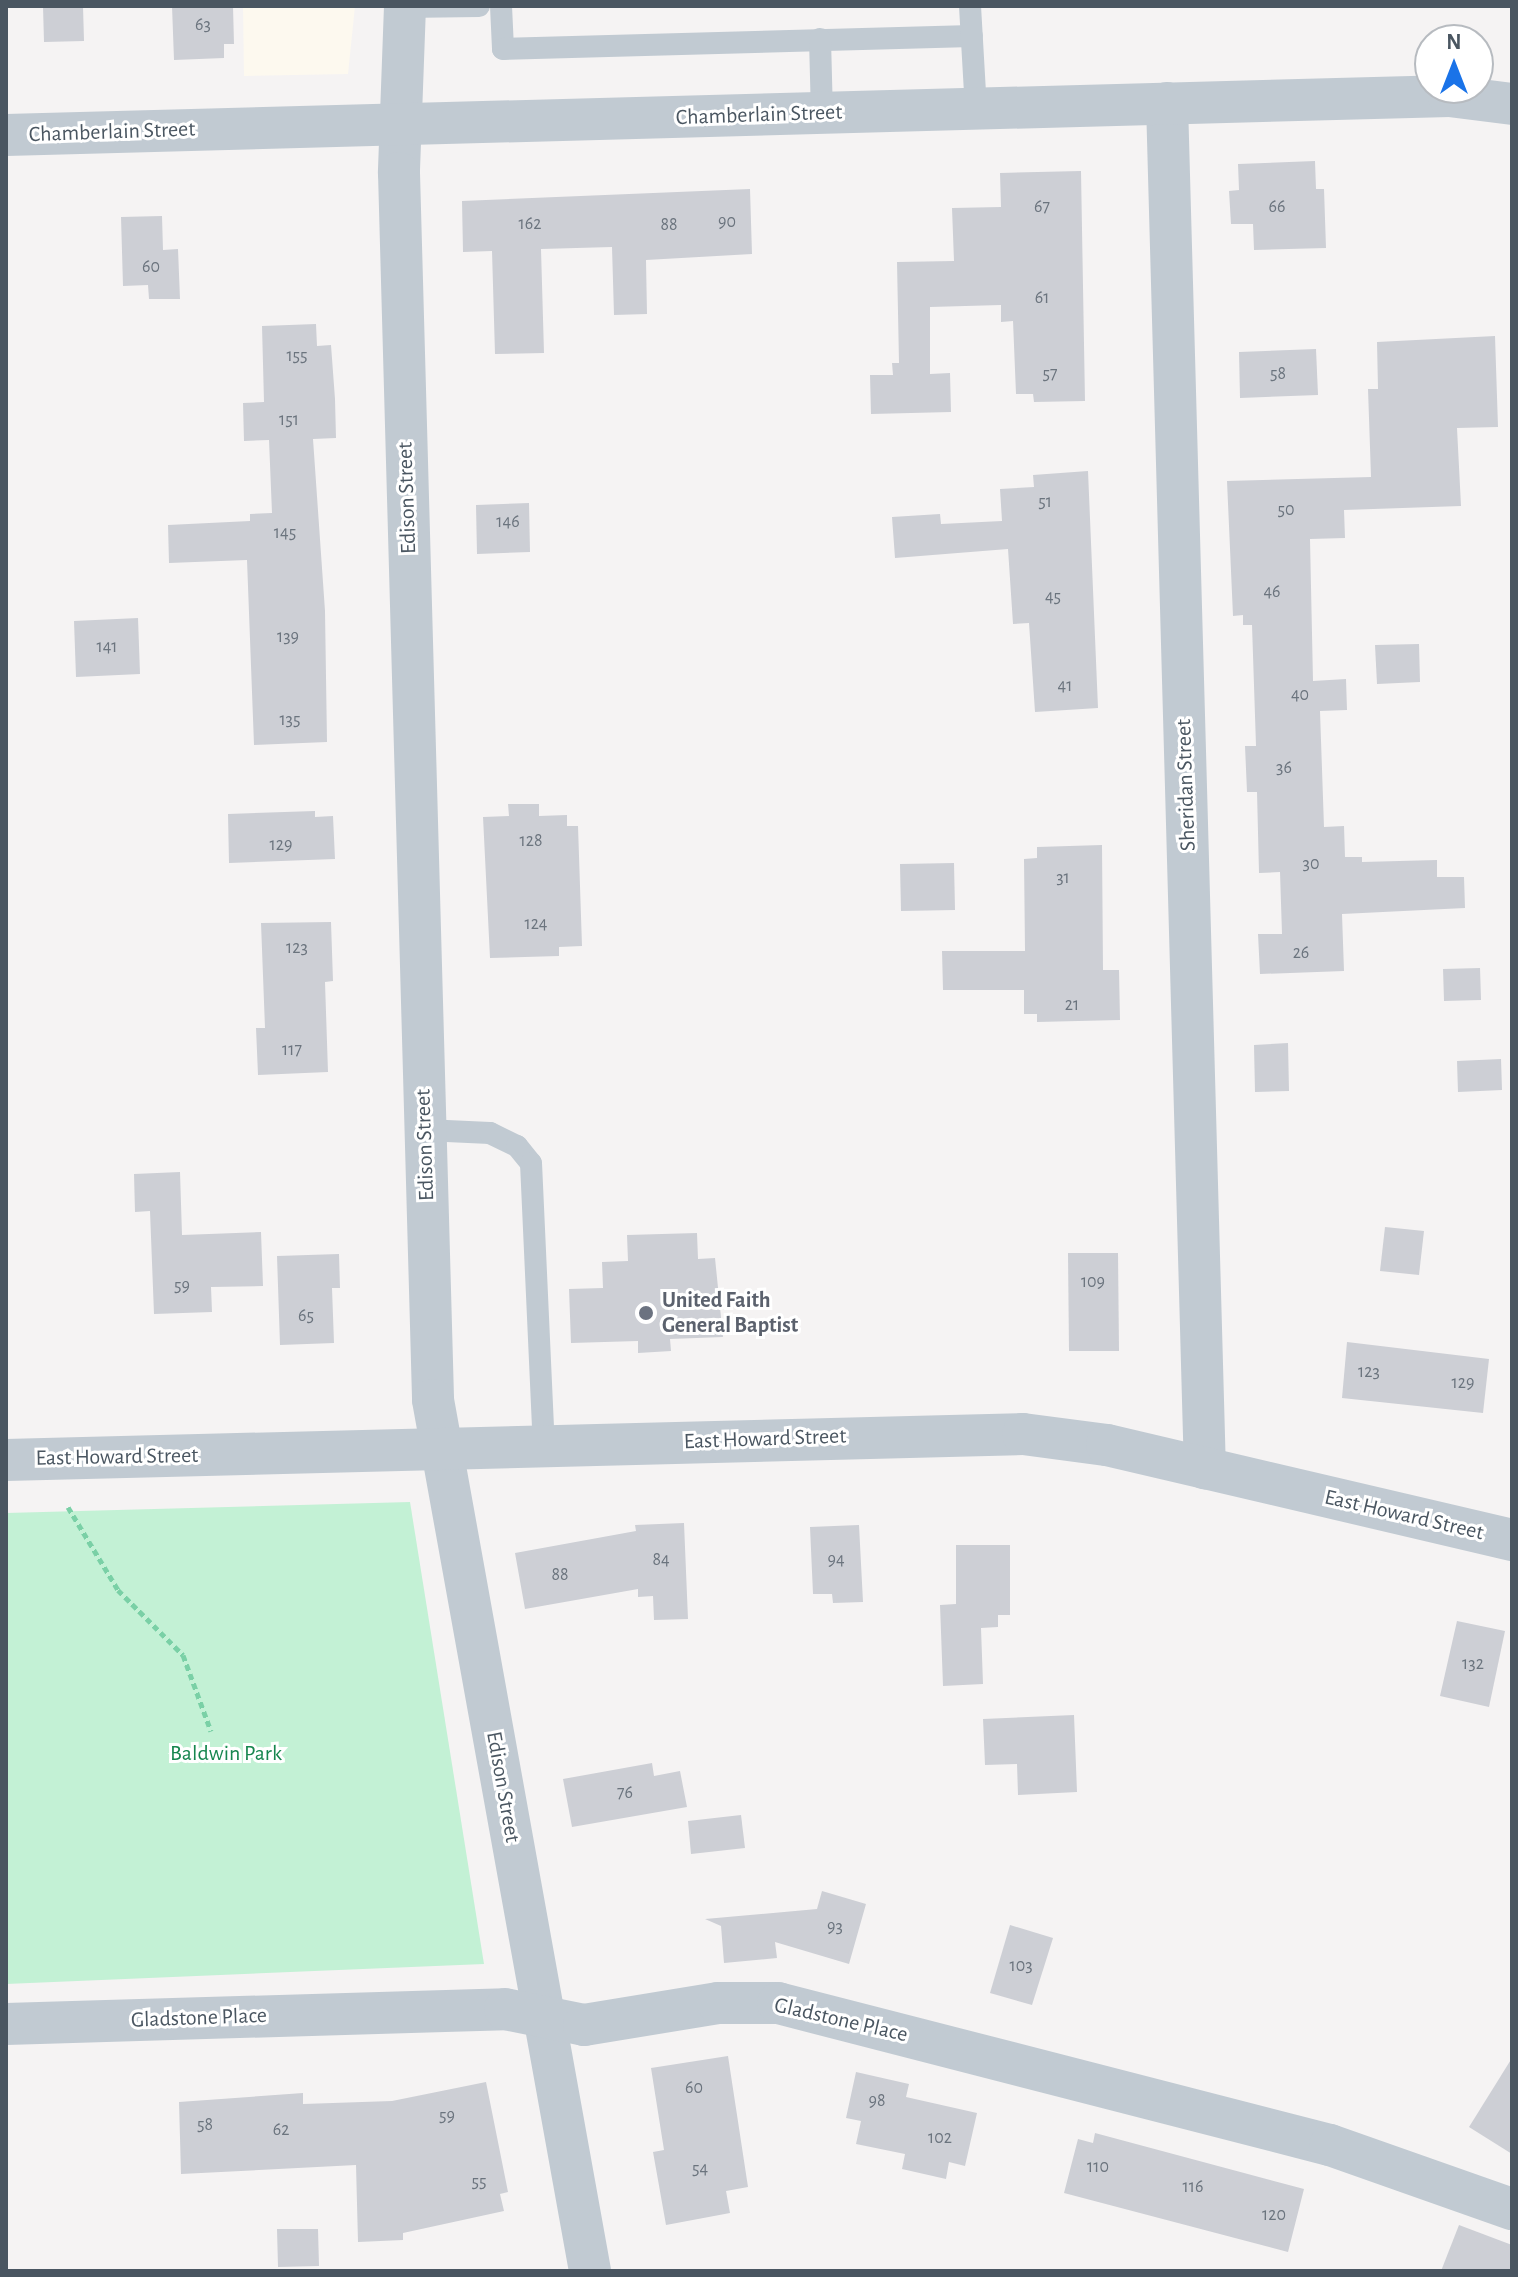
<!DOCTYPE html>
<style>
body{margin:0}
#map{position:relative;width:1518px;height:2277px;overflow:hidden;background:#f5f3f3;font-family:"Alegreya Sans",sans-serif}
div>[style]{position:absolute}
.commercial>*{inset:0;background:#fdf9ef}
.green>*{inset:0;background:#c3f1d5}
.building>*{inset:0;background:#cdcfd5}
.path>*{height:5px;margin-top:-2.5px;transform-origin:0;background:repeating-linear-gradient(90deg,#7ad0a6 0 6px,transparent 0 10px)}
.lane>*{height:22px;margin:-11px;padding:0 11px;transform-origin:11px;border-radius:11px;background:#c1cad2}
.street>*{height:42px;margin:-21px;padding:0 21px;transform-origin:21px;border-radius:21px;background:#c1cad2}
.dots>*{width:22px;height:22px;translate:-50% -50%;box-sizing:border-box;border:4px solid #fff;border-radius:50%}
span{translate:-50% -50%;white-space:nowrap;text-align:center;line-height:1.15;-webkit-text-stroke:6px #fff;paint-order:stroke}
.number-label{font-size:18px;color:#6b747e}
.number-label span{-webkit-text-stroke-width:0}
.street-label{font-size:22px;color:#4a5661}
.worship-label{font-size:22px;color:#5b616d;font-weight:700}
.left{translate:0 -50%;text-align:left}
.park-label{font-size:22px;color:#17864f}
.frame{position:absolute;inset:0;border:8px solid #4a5661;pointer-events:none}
.north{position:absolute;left:1414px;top:24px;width:80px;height:80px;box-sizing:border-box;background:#fff;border:2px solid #b7bbc0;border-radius:50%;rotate:0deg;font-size:22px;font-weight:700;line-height:32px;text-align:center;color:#4a5661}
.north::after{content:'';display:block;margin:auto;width:28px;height:36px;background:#1a73e8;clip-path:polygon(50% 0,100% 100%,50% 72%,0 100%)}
</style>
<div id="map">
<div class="commercial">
<i style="clip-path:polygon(243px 6px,355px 6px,348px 74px,244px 76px)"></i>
</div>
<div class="green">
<i style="clip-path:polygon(410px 1502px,484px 1964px,6px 1984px,6px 1513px)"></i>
</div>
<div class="building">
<i style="clip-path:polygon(43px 6px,83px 6px,84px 41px,44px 42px)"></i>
<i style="clip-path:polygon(172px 6px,233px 6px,234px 44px,224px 44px,224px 58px,174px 60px)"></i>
<i style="clip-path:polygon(1315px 161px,1316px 189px,1324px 189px,1326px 248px,1254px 250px,1253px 224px,1231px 224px,1229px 191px,1239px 190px,1238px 164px)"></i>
<i style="clip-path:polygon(1081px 171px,1085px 401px,1034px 402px,1033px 394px,1016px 394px,1013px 321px,1001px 322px,1001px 305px,930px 307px,930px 374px,950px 373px,951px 412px,871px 414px,870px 375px,893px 375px,892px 363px,899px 363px,897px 262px,954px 261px,952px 208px,1001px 207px,1000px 173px)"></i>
<i style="clip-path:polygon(750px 189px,752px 254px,646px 260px,647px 314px,614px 315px,612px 247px,541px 249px,544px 353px,495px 354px,492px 251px,463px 252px,462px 201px)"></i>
<i style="clip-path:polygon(162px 216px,163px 250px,178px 249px,180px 299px,149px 299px,148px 285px,123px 286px,121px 217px)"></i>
<i style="clip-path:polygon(316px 324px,317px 346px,331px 345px,335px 399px,336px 438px,313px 439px,325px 611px,327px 742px,254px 745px,247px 560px,169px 563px,168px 525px,250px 521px,250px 514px,272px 513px,269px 440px,244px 441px,243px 403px,264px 402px,262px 326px)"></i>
<i style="clip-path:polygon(1495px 336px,1498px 427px,1457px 428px,1461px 506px,1344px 510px,1345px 538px,1310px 539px,1313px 681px,1346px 679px,1347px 710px,1320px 711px,1324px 827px,1344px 826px,1345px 857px,1362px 857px,1362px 862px,1437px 860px,1437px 877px,1464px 877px,1465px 908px,1342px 914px,1344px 971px,1260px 974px,1258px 934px,1282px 934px,1280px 872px,1259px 873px,1257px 792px,1247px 792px,1245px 746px,1256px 746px,1252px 625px,1243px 625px,1243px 615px,1233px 616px,1227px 481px,1371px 477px,1368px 389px,1378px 389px,1377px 342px)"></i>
<i style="clip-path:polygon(1316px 349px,1318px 395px,1240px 398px,1239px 352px)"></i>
<i style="clip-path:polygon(1088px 471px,1098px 708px,1035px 712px,1029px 623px,1013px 624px,1008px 549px,895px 558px,892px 517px,940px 514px,941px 524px,1002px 521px,1000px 489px,1034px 487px,1033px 475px)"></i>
<i style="clip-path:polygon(529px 503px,530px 552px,477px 554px,476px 505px)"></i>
<i style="clip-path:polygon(138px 618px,140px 674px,76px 677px,74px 621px)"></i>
<i style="clip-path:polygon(1419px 644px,1420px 682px,1377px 684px,1375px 645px)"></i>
<i style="clip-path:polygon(508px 804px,539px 804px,539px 816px,567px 815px,567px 826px,578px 826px,582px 946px,559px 947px,559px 956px,490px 958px,483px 817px,509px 816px)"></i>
<i style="clip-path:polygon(315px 811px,315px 817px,333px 816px,335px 859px,229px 863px,228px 814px)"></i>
<i style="clip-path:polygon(1102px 845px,1103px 970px,1119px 970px,1120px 1020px,1037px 1022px,1037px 1014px,1024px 1014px,1024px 990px,943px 990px,942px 951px,1025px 951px,1024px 859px,1037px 858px,1037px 847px)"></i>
<i style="clip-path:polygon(954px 863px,955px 910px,901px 911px,900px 864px)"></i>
<i style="clip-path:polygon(331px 922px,333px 981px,325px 982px,328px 1072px,258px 1075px,256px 1028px,265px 1028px,261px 923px)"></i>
<i style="clip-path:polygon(1480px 968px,1481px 1000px,1444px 1001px,1443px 969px)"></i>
<i style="clip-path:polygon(1288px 1043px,1289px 1091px,1255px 1092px,1254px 1045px)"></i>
<i style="clip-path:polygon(1501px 1059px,1502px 1090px,1458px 1092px,1457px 1061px)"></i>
<i style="clip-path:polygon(180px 1172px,182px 1235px,261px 1232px,263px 1286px,211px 1287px,212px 1312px,154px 1314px,150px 1211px,135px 1212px,134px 1174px)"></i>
<i style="clip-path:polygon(1385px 1227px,1424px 1231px,1419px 1275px,1380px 1271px)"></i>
<i style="clip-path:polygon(697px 1233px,698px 1259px,715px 1258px,723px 1337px,670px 1339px,671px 1351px,638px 1353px,638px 1341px,571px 1343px,569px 1289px,603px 1288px,602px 1262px,628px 1261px,627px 1235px)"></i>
<i style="clip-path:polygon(1068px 1253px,1118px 1253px,1119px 1351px,1069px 1351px)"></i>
<i style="clip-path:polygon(339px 1254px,340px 1288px,332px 1288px,334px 1343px,280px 1345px,277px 1256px)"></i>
<i style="clip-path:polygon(1347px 1342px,1489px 1359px,1483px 1413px,1342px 1398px)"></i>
<i style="clip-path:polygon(684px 1523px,688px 1619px,654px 1620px,653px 1596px,638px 1597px,638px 1589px,525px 1609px,515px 1553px,636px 1531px,635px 1525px)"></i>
<i style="clip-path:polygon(859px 1525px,863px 1602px,833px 1603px,832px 1594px,813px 1594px,810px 1527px)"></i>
<i style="clip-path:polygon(956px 1545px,1010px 1545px,1010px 1615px,998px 1615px,998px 1627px,981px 1628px,983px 1684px,943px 1686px,940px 1605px,956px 1604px)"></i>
<i style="clip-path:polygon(1457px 1621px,1505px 1631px,1489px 1707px,1440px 1696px)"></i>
<i style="clip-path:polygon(1074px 1715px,1077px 1792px,1018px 1795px,1017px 1764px,985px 1765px,983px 1719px)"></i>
<i style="clip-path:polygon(652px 1763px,654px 1776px,680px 1771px,687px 1807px,572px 1827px,563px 1779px)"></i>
<i style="clip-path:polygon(741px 1815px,745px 1848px,691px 1854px,688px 1821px)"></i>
<i style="clip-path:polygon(822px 1891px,866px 1904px,849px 1964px,775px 1942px,777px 1958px,724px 1963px,721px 1926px,705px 1919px,817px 1909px)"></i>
<i style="clip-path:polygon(1010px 1925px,1053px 1938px,1032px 2005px,990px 1993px)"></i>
<i style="clip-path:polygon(728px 2056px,748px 2187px,726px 2191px,730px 2213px,666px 2225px,653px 2152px,664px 2150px,651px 2068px)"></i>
<i style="clip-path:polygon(1512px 2058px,1512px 2154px,1469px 2127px)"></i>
<i style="clip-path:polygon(856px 2072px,909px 2084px,906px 2097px,977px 2113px,965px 2166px,949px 2162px,946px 2179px,902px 2169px,905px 2154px,856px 2144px,861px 2121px,846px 2118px)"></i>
<i style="clip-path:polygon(486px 2082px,508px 2192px,500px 2194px,504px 2211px,403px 2233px,403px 2240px,358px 2242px,356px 2165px,181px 2174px,179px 2102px,303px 2093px,303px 2104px,392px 2101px)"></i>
<i style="clip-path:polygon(1095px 2133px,1304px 2189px,1288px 2252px,1064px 2193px,1078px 2139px,1093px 2143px)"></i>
<i style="clip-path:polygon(1459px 2225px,1512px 2245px,1512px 2271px,1441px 2271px)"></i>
<i style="clip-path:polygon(277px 2229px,318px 2229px,319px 2266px,278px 2267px)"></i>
</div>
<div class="path">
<i style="left:68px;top:1507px;width:97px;rotate:58.9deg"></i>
<i style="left:118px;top:1590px;width:92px;rotate:45deg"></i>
<i style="left:183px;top:1655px;width:81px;rotate:69.8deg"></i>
</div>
<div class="lane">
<i style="left:501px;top:6px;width:43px;rotate:87.3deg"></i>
<i style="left:503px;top:49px;width:469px;rotate:-1.6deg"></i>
<i style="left:970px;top:6px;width:103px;rotate:86.7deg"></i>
<i style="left:404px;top:7px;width:75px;rotate:-0.8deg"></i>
<i style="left:820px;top:39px;width:74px;rotate:88.5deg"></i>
<i style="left:425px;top:1130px;width:65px;rotate:2.6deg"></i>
<i style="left:490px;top:1133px;width:30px;rotate:26deg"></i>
<i style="left:517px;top:1146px;width:22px;rotate:51deg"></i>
<i style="left:531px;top:1163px;width:282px;rotate:87.4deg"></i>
</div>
<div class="street">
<i style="left:405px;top:6px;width:167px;rotate:92.1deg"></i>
<i style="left:399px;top:173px;width:1227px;rotate:88.41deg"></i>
<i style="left:433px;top:1400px;width:885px;rotate:79.78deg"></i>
<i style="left:1167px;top:103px;width:1366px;rotate:88.41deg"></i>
<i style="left:6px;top:135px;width:1444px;rotate:-1.55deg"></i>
<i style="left:1449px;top:96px;width:64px;rotate:7.2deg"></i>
<i style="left:6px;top:1460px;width:1017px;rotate:-1.46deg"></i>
<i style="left:1023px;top:1434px;width:85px;rotate:7.5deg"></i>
<i style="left:1107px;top:1445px;width:416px;rotate:13.2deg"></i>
<i style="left:6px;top:2024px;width:499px;rotate:-1.7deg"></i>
<i style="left:505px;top:2009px;width:81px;rotate:11.4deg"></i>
<i style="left:584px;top:2025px;width:136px;rotate:-9.3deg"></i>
<i style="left:718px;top:2003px;width:60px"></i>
<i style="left:778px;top:2003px;width:570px;rotate:14.43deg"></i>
<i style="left:1330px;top:2145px;width:193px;rotate:19.4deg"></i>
</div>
<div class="dots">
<i style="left:646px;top:1313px;background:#6b7280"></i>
</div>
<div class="number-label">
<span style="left:203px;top:25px">63</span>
<span style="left:1042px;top:207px">67</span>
<span style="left:1277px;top:207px">66</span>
<span style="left:727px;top:222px">90</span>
<span style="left:530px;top:224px">162</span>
<span style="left:669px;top:225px">88</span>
<span style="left:151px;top:267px">60</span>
<span style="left:1042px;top:298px">61</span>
<span style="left:297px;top:356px">155</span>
<span style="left:1050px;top:374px">57</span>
<span style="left:1278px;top:374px">58</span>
<span style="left:289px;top:420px">151</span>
<span style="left:1045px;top:502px">51</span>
<span style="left:1286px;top:510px">50</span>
<span style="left:508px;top:522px">146</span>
<span style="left:285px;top:533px">145</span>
<span style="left:1272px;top:592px">46</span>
<span style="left:1053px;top:597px">45</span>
<span style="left:288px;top:637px">139</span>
<span style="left:107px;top:647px">141</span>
<span style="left:1065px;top:686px">41</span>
<span style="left:1300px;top:695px">40</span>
<span style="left:290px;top:720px">135</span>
<span style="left:1284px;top:768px">36</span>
<span style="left:531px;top:841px">128</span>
<span style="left:281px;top:845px">129</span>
<span style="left:1311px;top:864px">30</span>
<span style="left:1063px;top:878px">31</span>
<span style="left:536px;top:924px">124</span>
<span style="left:297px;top:948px">123</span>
<span style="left:1301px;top:953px">26</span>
<span style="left:1072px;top:1005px">21</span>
<span style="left:292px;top:1050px">117</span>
<span style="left:1093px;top:1282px">109</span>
<span style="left:182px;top:1286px">59</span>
<span style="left:306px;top:1316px">65</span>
<span style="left:1369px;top:1372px">123</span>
<span style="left:1463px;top:1383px">129</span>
<span style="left:661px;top:1560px">84</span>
<span style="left:836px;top:1560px">94</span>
<span style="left:560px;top:1575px">88</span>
<span style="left:1473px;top:1664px">132</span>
<span style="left:625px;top:1793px">76</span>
<span style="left:835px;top:1927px">93</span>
<span style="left:1021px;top:1966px">103</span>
<span style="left:694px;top:2088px">60</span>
<span style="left:877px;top:2101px">98</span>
<span style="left:447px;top:2116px">59</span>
<span style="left:205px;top:2125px">58</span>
<span style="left:281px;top:2130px">62</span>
<span style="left:940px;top:2138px">102</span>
<span style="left:1098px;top:2167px">110</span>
<span style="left:700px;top:2169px">54</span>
<span style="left:479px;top:2182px">55</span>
<span style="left:1193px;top:2187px">116</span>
<span style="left:1274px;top:2215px">120</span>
</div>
<div class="street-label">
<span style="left:759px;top:115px;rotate:-2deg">Chamberlain Street</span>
<span style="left:112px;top:132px;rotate:-2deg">Chamberlain Street</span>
<span style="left:407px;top:498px;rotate:-92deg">Edison Street</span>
<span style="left:1186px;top:785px;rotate:-92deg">Sheridan Street</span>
<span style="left:425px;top:1145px;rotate:-92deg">Edison Street</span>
<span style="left:765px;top:1439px;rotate:-2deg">East Howard Street</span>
<span style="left:117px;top:1457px;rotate:-1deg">East Howard Street</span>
<span style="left:1404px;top:1515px;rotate:13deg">East Howard Street</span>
<span style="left:503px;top:1787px;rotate:80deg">Edison Street</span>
<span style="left:199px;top:2018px;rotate:-2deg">Gladstone Place</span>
<span style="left:841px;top:2020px;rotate:13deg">Gladstone Place</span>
</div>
<div class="worship-label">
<span class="left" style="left:662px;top:1313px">United Faith<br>General Baptist</span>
</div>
<div class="park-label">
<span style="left:226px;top:1754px">Baldwin Park</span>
</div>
<div class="frame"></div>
<div class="north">N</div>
</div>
